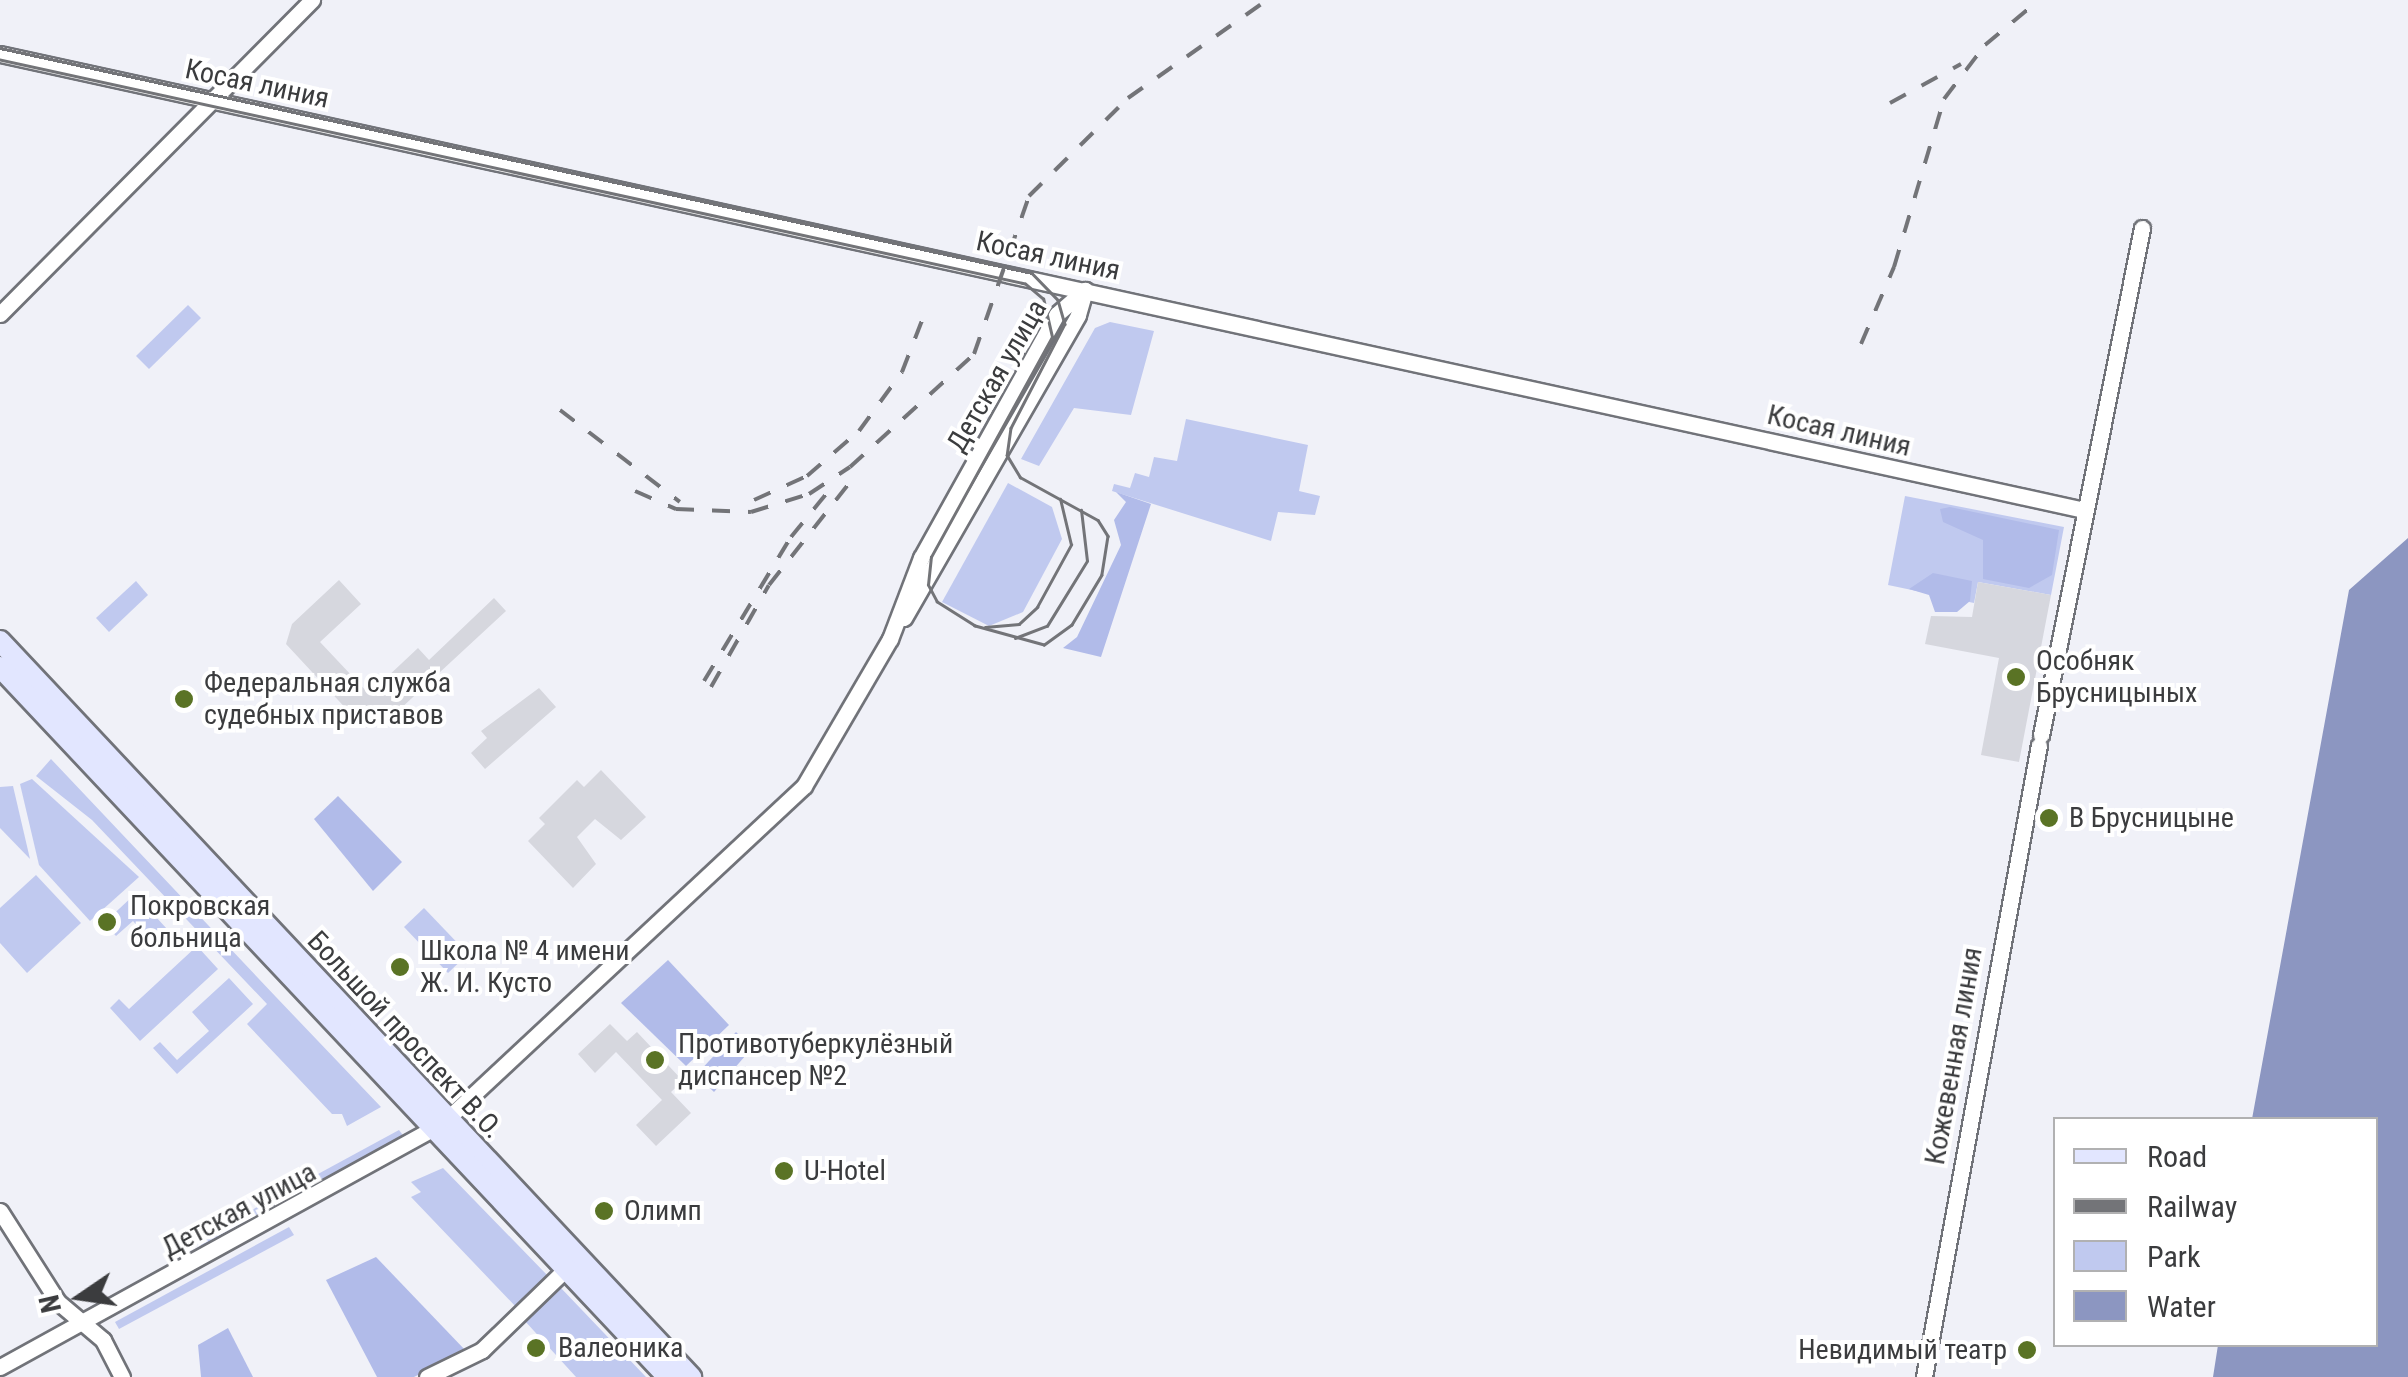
<!DOCTYPE html>
<meta charset="utf-8">
<style>
body{margin:0}
#map{position:relative;width:2408px;height:1377px;overflow:hidden;background:#f0f1f8;font-family:"Roboto Condensed",sans-serif}
div>[style]{position:absolute}
.green>*{inset:0;background:#c0c9ef}
.forest>*{inset:0;background:#b1bbe9}
.water>*{inset:0;background:#8c96c1}
.building>*{inset:0;background:#d6d7de}
.roads{filter:drop-shadow(2px 0 #717379) drop-shadow(-2px 0 #717379) drop-shadow(0 2px #717379) drop-shadow(0 -2px #717379)}
.minor>*{height:15px;margin:-7.5px;padding:0 7.5px;transform-origin:7.5px;border-radius:7.5px;background:#fff}
.secondary>*{height:20px;margin:-10px;padding:0 10px;transform-origin:10px;border-radius:10px;background:#e2e6ff}
.tram>*{height:2.5px;margin:-1.25px;padding:0 1.25px;transform-origin:1.25px;border-radius:1.25px;background:#737478}
.rail>*{height:4px;margin-top:-2px;transform-origin:0;background:repeating-linear-gradient(90deg,#737478 0 18px,transparent 0 36px)}
.dots>*{width:28px;height:28px;translate:-50% -50%;box-sizing:border-box;border:5px solid #fff;border-radius:50%}
span{translate:-50% -50%;white-space:nowrap;text-align:center;line-height:1.15;-webkit-text-stroke:8px #fff;paint-order:stroke}
.street-label{font-size:28px;color:#3b3c3e}
.poi-label{font-size:28px;color:#3b3c3e}
.left{translate:0 -50%;text-align:left}
.right{translate:-100% -50%;text-align:right}
.legend{position:absolute;left:2053px;top:1117px;width:325px;height:230px;box-sizing:border-box;background:#fff;border:2px solid #b1b1b2;margin:0;padding:12px 18px;list-style:none;font-size:30px;color:#3b3c3e}
.legend li{display:flex;align-items:center;gap:20px;height:50px}
.legend b{width:50px;border:2px solid #b1b1b2}
.north{position:absolute;left:30px;top:1247px;width:100px;height:100px;-webkit-text-stroke:8px #fff;paint-order:stroke;rotate:257deg;font-size:28px;font-weight:700;line-height:40px;text-align:center;color:#3b3c3e}
.north::after{content:'';display:block;margin:auto;width:35px;height:45px;background:#3b3c3e;clip-path:polygon(50% 0,100% 100%,50% 72%,0 100%)}
</style>
<div id="map">
<div class="green">
<i style="clip-path:polygon(188px 305px,201px 318px,149px 369px,136px 356px)"></i>
<i style="clip-path:polygon(1110px 322px,1154px 331px,1131px 415px,1074px 408px,1039px 466px,1021px 459px,1095px 328px)"></i>
<i style="clip-path:polygon(1186px 419px,1308px 445px,1299px 491px,1320px 496px,1315px 515px,1278px 512px,1271px 541px,1112px 491px,1114px 484px,1130px 488px,1135px 473px,1149px 477px,1154px 457px,1177px 461px)"></i>
<i style="clip-path:polygon(1008px 483px,1052px 507px,1062px 539px,1023px 612px,989px 626px,942px 602px)"></i>
<i style="clip-path:polygon(1905px 496px,2064px 527px,2051px 595px,1978px 582px,1974px 603px,1888px 585px)"></i>
<i style="clip-path:polygon(136px 581px,148px 595px,109px 632px,96px 618px)"></i>
<i style="clip-path:polygon(0 676px,358px 1058px,355px 1061px,0 685px)"></i>
<i style="clip-path:polygon(51px 759px,276px 997px,381px 1107px,347px 1126px,342px 1114px,332px 1114px,247px 1024px,267px 1004px,92px 820px,36px 776px)"></i>
<i style="clip-path:polygon(32px 779px,139px 877px,90px 921px,39px 865px,20px 784px)"></i>
<i style="clip-path:polygon(13px 786px,30px 859px,0 828px,0 787px)"></i>
<i style="clip-path:polygon(36px 875px,81px 923px,27px 973px,0 943px,0 908px)"></i>
<i style="clip-path:polygon(135px 894px,167px 929px,152px 942px,133px 921px,116px 936px,104px 923px)"></i>
<i style="clip-path:polygon(424px 908px,468px 954px,448px 973px,404px 927px)"></i>
<i style="clip-path:polygon(197px 946px,218px 969px,140px 1041px,110px 1008px,119px 999px,129px 1009px)"></i>
<i style="clip-path:polygon(229px 978px,253px 1004px,177px 1074px,153px 1048px,160px 1042px,177px 1060px,209px 1031px,192px 1012px)"></i>
<i style="clip-path:polygon(399px 1130px,405px 1138px,206px 1247px,191px 1243px)"></i>
<i style="clip-path:polygon(443px 1168px,549px 1277px,516px 1307px,411px 1197px,421px 1192px,411px 1182px)"></i>
<i style="clip-path:polygon(289px 1227px,294px 1235px,119px 1329px,115px 1322px)"></i>
<i style="clip-path:polygon(560px 1286px,560px 1287px,646px 1377px,576px 1377px,524px 1320px)"></i>
</div>
<div class="forest">
<i style="clip-path:polygon(1116px 492px,1151px 504px,1101px 657px,1063px 648px,1077px 637px,1121px 545px,1114px 520px,1126px 502px)"></i>
<i style="clip-path:polygon(1950px 507px,2059px 530px,2052px 575px,2029px 588px,1983px 579px,1983px 540px,1943px 522px,1940px 509px)"></i>
<i style="clip-path:polygon(1933px 573px,1972px 581px,1970px 601px,1957px 612px,1935px 612px,1929px 595px,1909px 589px)"></i>
<i style="clip-path:polygon(338px 796px,402px 862px,373px 891px,314px 819px)"></i>
<i style="clip-path:polygon(668px 960px,729px 1025px,686px 1066px,621px 1003px)"></i>
<i style="clip-path:polygon(736px 1032px,752px 1048px,714px 1092px,696px 1075px)"></i>
<i style="clip-path:polygon(376px 1257px,466px 1351px,414px 1377px,377px 1377px,326px 1280px)"></i>
<i style="clip-path:polygon(228px 1328px,253px 1377px,201px 1377px,198px 1345px)"></i>
</div>
<div class="water">
<i style="clip-path:polygon(2408px 538px,2408px 1377px,2213px 1377px,2218px 1345px,2376px 1344px,2376px 1120px,2252px 1119px,2349px 590px)"></i>
</div>
<div class="building">
<i style="clip-path:polygon(339px 580px,361px 604px,320px 642px,369px 694px,418px 648px,429px 660px,494px 598px,506px 611px,385px 723px,364px 728px,286px 644px,292px 624px)"></i>
<i style="clip-path:polygon(1978px 582px,2051px 595px,2019px 762px,1981px 755px,1999px 658px,1925px 644px,1931px 616px,1972px 617px)"></i>
<i style="clip-path:polygon(539px 688px,556px 707px,485px 769px,471px 753px,487px 738px,481px 731px)"></i>
<i style="clip-path:polygon(601px 770px,646px 817px,621px 840px,595px 819px,577px 837px,596px 864px,573px 888px,528px 841px,545px 824px,539px 818px,577px 780px,584px 787px)"></i>
<i style="clip-path:polygon(610px 1024px,627px 1041px,637px 1032px,683px 1081px,671px 1092px,691px 1113px,656px 1146px,636px 1125px,662px 1100px,616px 1052px,595px 1073px,578px 1054px)"></i>
</div>
<div class="roads">
<div class="minor">
<i style="left:0;top:54px;width:2134px;rotate:12.34deg"></i>
<i style="left:0;top:314px;width:443px;rotate:-45.2deg"></i>
<i style="left:904px;top:618px;width:349px;rotate:-60.1deg"></i>
<i style="left:1078px;top:315px;width:26px;rotate:-74deg"></i>
<i style="left:2041px;top:735px;width:517px;rotate:-78.73deg"></i>
<i style="left:447px;top:1119px;width:488px;rotate:-43deg"></i>
<i style="left:804px;top:786px;width:170px;rotate:-59.7deg"></i>
<i style="left:890px;top:639px;width:87px;rotate:-69.1deg"></i>
<i style="left:921px;top:558px;width:279px;rotate:-60.9deg"></i>
<i style="left:1057px;top:314px;width:37px;rotate:-41deg"></i>
<i style="left:0;top:1211px;width:108px;rotate:57.5deg"></i>
<i style="left:58px;top:1302px;width:59px;rotate:40.2deg"></i>
<i style="left:103px;top:1340px;width:42px;rotate:62.8deg"></i>
<i style="left:0;top:1367px;width:506px;rotate:-28.85deg"></i>
<i style="left:427px;top:1377px;width:61px;rotate:-26.1deg"></i>
<i style="left:482px;top:1350px;width:117px;rotate:-44deg"></i>
<i style="left:1924px;top:1377px;width:642px;rotate:-79.69deg"></i>
</div>
<div class="secondary">
<i style="left:0;top:641px;width:1010px;rotate:46.81deg"></i>
<i style="left:0;top:667px;width:975px;rotate:46.75deg"></i>
</div>
</div>
<div class="tram">
<i style="left:0;top:48px;width:1056px;rotate:12.3deg"></i>
<i style="left:1032px;top:273px;width:37px;rotate:46deg"></i>
<i style="left:1058px;top:300px;width:25px;rotate:74deg"></i>
<i style="left:1065px;top:324px;width:117px;rotate:117.4deg"></i>
<i style="left:1011px;top:428px;width:27px;rotate:98deg"></i>
<i style="left:1007px;top:455px;width:26px;rotate:59deg"></i>
<i style="left:1020px;top:477px;width:89px;rotate:28.9deg"></i>
<i style="left:1098px;top:520px;width:19px;rotate:58deg"></i>
<i style="left:1108px;top:536px;width:39px;rotate:99deg"></i>
<i style="left:1102px;top:575px;width:58px;rotate:121deg"></i>
<i style="left:1072px;top:625px;width:34px;rotate:144deg"></i>
<i style="left:1044px;top:645px;width:72px;rotate:-164.6deg"></i>
<i style="left:975px;top:626px;width:45px;rotate:-147.7deg"></i>
<i style="left:937px;top:602px;width:19px;rotate:-118deg"></i>
<i style="left:928px;top:585px;width:28px;rotate:-84deg"></i>
<i style="left:931px;top:557px;width:251px;rotate:-61.2deg"></i>
<i style="left:1052px;top:337px;width:39px;rotate:-103deg"></i>
<i style="left:1043px;top:299px;width:23px;rotate:-140deg"></i>
<i style="left:1025px;top:284px;width:1049px;rotate:-167.67deg"></i>
<i style="left:985px;top:627px;width:34px;rotate:-5deg"></i>
<i style="left:1019px;top:624px;width:25px;rotate:-43deg"></i>
<i style="left:1037px;top:607px;width:71px;rotate:-61.3deg"></i>
<i style="left:1071px;top:545px;width:47px;rotate:-103.4deg"></i>
<i style="left:1015px;top:638px;width:34px;rotate:-21deg"></i>
<i style="left:1047px;top:626px;width:76px;rotate:-58.4deg"></i>
<i style="left:1087px;top:561px;width:51px;rotate:-96.7deg"></i>
</div>
<div class="rail">
<i style="left:1890px;top:103px;width:81px;rotate:-28.8deg"></i>
<i style="left:1861px;top:344px;width:84px;rotate:-66.8deg"></i>
<i style="left:1894px;top:267px;width:175px;rotate:-73.4deg"></i>
<i style="left:1944px;top:99px;width:68px;rotate:-52.8deg"></i>
<i style="left:1985px;top:45px;width:70px;rotate:-39.8deg"></i>
<i style="left:560px;top:410px;width:151px;rotate:37.5deg"></i>
<i style="left:635px;top:491px;width:45px;rotate:23.7deg"></i>
<i style="left:676px;top:509px;width:75px;rotate:2.3deg"></i>
<i style="left:751px;top:512px;width:61px;rotate:-17.2deg"></i>
<i style="left:809px;top:494px;width:49px;rotate:-33.4deg"></i>
<i style="left:850px;top:467px;width:168px;rotate:-42.3deg"></i>
<i style="left:974px;top:354px;width:167px;rotate:-70.8deg"></i>
<i style="left:1029px;top:196px;width:139px;rotate:-44.7deg"></i>
<i style="left:1128px;top:98px;width:170px;rotate:-35.2deg"></i>
<i style="left:754px;top:500px;width:58px;rotate:-24.4deg"></i>
<i style="left:807px;top:476px;width:69px;rotate:-40.9deg"></i>
<i style="left:859px;top:431px;width:73px;rotate:-53.9deg"></i>
<i style="left:902px;top:372px;width:66px;rotate:-68.8deg"></i>
<i style="left:704px;top:681px;width:168px;rotate:-58.9deg"></i>
<i style="left:791px;top:537px;width:63px;rotate:-50.8deg"></i>
<i style="left:711px;top:687px;width:117px;rotate:-60.4deg"></i>
<i style="left:769px;top:585px;width:142px;rotate:-51.8deg"></i>
</div>
<div class="dots">
<i style="left:2016px;top:677px;background:#5a7325"></i>
<i style="left:184px;top:699px;background:#5a7325"></i>
<i style="left:2049px;top:818px;background:#5a7325"></i>
<i style="left:107px;top:922px;background:#5a7325"></i>
<i style="left:400px;top:967px;background:#5a7325"></i>
<i style="left:655px;top:1060px;background:#5a7325"></i>
<i style="left:784px;top:1171px;background:#5a7325"></i>
<i style="left:604px;top:1211px;background:#5a7325"></i>
<i style="left:536px;top:1348px;background:#5a7325"></i>
<i style="left:2027px;top:1350px;background:#5a7325"></i>
</div>
<div class="street-label">
<span style="left:257px;top:84px;rotate:12deg">Косая линия</span>
<span style="left:1048px;top:256px;rotate:12deg">Косая линия</span>
<span style="left:997px;top:376px;rotate:-60deg">Детская улица</span>
<span style="left:1839px;top:431px;rotate:13deg">Косая линия</span>
<span style="left:405px;top:1035px;rotate:47deg">Большой проспект В.О.</span>
<span style="left:1954px;top:1056px;rotate:-80deg">Кожевенная линия</span>
<span style="left:239px;top:1210px;rotate:-28deg">Детская улица</span>
</div>
<div class="poi-label">
<span class="left" style="left:2036px;top:677px">Особняк<br>Брусницыных</span>
<span class="left" style="left:204px;top:699px">Федеральная служба<br>судебных приставов</span>
<span class="left" style="left:2069px;top:818px">В Брусницыне</span>
<span class="left" style="left:130px;top:922px">Покровская<br>больница</span>
<span class="left" style="left:420px;top:967px">Школа № 4 имени<br>Ж. И. Кусто</span>
<span class="left" style="left:678px;top:1060px">Противотуберкулёзный<br>диспансер №2</span>
<span class="left" style="left:804px;top:1171px">U-Hotel</span>
<span class="left" style="left:624px;top:1211px">Олимп</span>
<span class="left" style="left:558px;top:1348px">Валеоника</span>
<span class="right" style="left:2007px;top:1350px">Невидимый театр</span>
</div>
<ul class="legend">
<li><b style="height:12px;background:#e2e6ff"></b>Road</li>
<li><b style="height:12px;background:#737478"></b>Railway</li>
<li><b style="height:28px;background:#c0c9ef"></b>Park</li>
<li><b style="height:28px;background:#8c96c1"></b>Water</li>
</ul>
<div class="north">N</div>
</div>
